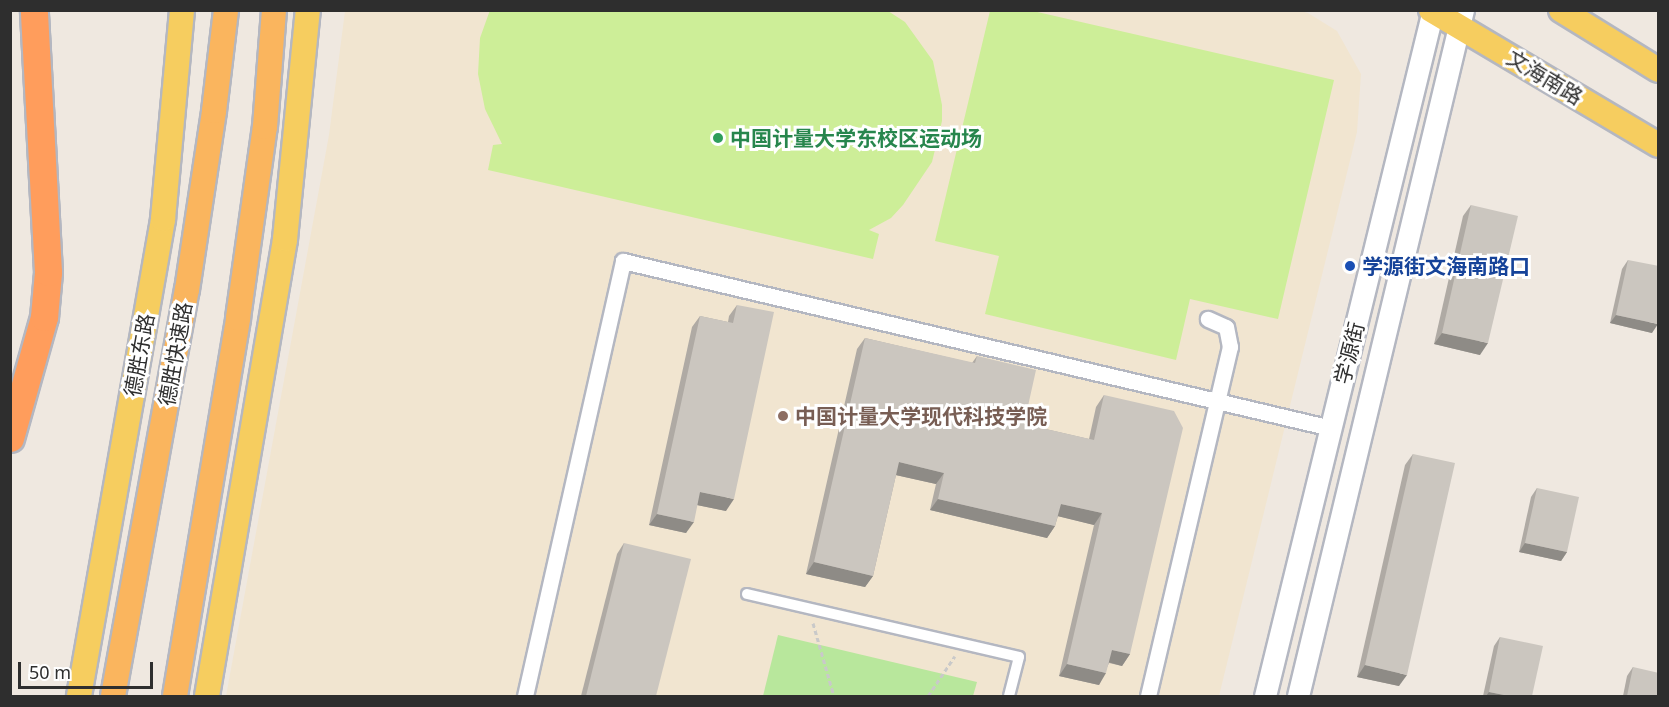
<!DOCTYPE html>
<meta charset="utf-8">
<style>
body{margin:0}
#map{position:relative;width:1669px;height:707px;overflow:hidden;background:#efe8e0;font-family:"Noto Sans","Noto Sans SC",sans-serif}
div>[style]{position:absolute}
.education>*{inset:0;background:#f1e5d0}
.green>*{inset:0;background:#b8e79c}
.pitch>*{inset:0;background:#cdee98}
.path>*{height:3px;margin-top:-1.5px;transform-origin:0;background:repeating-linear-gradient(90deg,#c9c9c9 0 4.5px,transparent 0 7.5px)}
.roads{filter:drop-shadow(2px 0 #b4b7c1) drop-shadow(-2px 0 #b4b7c1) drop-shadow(0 2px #b4b7c1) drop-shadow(0 -2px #b4b7c1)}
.pedestrian>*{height:10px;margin:-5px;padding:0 5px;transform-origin:5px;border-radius:5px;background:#fff}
.minor>*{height:15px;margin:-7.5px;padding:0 7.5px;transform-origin:7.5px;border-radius:7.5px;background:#fff}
.secondary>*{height:21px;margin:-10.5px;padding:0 10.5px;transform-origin:10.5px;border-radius:10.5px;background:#fff}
.primary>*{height:24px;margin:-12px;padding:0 12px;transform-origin:12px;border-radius:12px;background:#f6cd5f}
.trunk>*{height:24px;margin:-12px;padding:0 12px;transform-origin:12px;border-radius:12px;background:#fab55e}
.motorway>*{height:27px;margin:-13.5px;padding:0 13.5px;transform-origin:13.5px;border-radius:13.5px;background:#ff9d5c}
.wall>*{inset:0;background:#afaaa4}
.shaded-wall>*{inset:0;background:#8e8b86}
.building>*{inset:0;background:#cbc6bf}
.dots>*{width:16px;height:16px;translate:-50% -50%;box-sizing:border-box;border:3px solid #fff;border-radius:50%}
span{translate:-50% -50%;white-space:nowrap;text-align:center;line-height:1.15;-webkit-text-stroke:6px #fff;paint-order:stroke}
.street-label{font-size:21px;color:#2e2e2e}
.leisure-label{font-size:21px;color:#27864d;font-weight:700}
.left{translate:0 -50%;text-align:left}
.transit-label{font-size:21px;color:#164399;font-weight:700}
.education-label{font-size:21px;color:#785e54;font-weight:700}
.frame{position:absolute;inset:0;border:12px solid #2e2e2e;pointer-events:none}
.scale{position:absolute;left:18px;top:662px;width:135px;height:27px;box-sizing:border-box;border:3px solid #2e2e2e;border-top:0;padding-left:8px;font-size:18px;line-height:21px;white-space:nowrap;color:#2e2e2e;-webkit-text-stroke:4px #fff;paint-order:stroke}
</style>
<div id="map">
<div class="education">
<i style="clip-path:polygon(1297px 10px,1308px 13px,1337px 31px,1361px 74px,1357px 132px,1219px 696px,226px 696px,329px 135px,345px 11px)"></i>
</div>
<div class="green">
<i style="clip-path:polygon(778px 635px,977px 682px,973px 696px,763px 696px)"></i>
</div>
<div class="pitch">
<i style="clip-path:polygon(490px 10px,888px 11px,905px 22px,933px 61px,942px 105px,942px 121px,932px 162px,903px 205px,891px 218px,869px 230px,879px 234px,873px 259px,488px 170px,493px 145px,502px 144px,485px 109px,478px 74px,480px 38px)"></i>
<i style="clip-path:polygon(990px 11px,1033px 11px,1334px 80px,1278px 319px,1190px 299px,1176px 360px,985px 314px,999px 256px,935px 241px)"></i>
</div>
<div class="path">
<i style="left:813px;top:623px;width:76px;rotate:74deg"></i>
<i style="left:928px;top:696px;width:48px;rotate:-56deg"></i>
</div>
<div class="roads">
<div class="pedestrian">
<i style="left:747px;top:594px;width:279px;rotate:13deg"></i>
<i style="left:1019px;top:657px;width:40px;rotate:104.4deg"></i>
</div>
<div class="minor">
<i style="left:525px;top:696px;width:446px;rotate:-77.3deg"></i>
<i style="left:623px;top:261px;width:727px;rotate:13.27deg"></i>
<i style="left:1148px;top:696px;width:359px;rotate:-76.8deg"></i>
<i style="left:1230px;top:347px;width:20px;rotate:-101deg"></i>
<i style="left:1226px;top:327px;width:20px;rotate:-156deg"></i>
</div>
<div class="secondary">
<i style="left:1265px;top:696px;width:706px;rotate:-76.24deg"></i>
<i style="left:1298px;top:696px;width:706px;rotate:-76.48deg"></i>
</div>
<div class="primary">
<i style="left:1431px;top:10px;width:264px;rotate:30.7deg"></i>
<i style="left:1561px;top:10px;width:114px;rotate:31.7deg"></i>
<i style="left:79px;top:696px;width:484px;rotate:-80deg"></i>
<i style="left:163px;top:219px;width:210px;rotate:-84.8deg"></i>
<i style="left:207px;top:696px;width:464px;rotate:-80.3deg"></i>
<i style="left:285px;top:239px;width:230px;rotate:-84.3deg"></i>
</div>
<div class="trunk">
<i style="left:113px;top:696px;width:413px;rotate:-79.7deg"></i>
<i style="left:187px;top:290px;width:181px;rotate:-81.4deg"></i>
<i style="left:214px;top:111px;width:102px;rotate:-83.2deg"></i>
<i style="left:175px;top:696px;width:383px;rotate:-80.5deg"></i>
<i style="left:238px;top:318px;width:193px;rotate:-82deg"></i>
<i style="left:265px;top:127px;width:117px;rotate:-85.6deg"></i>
</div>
<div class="motorway">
<i style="left:10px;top:438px;width:126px;rotate:-74.3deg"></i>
<i style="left:44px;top:317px;width:45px;rotate:-84.9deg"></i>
<i style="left:48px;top:272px;width:262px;rotate:-93.1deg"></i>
</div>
</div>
<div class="wall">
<i style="clip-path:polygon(1471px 205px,1480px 355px,1434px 344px,1463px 216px)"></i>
<i style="clip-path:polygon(1628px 260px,1652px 333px,1610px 323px,1622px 269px)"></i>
<i style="clip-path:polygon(737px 305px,726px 511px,697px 505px,686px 533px,649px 525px,692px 327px,700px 316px,728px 322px,729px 316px)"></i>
<i style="clip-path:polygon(865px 338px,972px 363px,977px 356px,1024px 424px,1089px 439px,1096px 407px,1104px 395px,1130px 654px,1122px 666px,1109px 663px,1099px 685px,1059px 676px,1094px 525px,1058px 516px,1055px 526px,1047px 538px,930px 510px,936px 484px,896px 475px,873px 576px,865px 587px,806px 574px,857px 349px)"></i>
<i style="clip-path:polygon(1413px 454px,1399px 686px,1357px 677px,1405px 465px)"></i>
<i style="clip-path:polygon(1537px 488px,1567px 552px,1561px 561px,1519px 552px,1531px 497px)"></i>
<i style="clip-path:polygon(624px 543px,656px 696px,581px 696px,617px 554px)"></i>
<i style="clip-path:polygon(1500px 637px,1532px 696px,1483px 696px,1494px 646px)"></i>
<i style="clip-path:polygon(1633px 667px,1659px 696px,1623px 696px,1627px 676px)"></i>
</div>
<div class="shaded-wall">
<i style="clip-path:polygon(1616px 315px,1658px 324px,1652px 333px,1610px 323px)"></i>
<i style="clip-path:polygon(1442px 333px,1488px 343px,1480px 355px,1434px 344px)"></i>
<i style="clip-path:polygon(899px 462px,944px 473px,936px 484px,891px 474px)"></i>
<i style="clip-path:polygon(700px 492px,734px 499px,726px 511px,692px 504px)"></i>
<i style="clip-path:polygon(938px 499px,1055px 526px,1047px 538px,930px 510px)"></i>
<i style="clip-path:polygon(1061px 504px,1102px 513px,1094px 525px,1053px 515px)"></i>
<i style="clip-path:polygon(657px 514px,694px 522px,686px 533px,649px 525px)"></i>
<i style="clip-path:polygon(1525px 543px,1567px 552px,1561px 561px,1519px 552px)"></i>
<i style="clip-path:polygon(814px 562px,873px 576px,865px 587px,806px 574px)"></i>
<i style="clip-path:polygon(1112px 650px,1130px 654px,1122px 666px,1104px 661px)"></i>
<i style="clip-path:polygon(1067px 664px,1106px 673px,1099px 685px,1059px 676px)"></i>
<i style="clip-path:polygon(1365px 665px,1407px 675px,1399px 686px,1357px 677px)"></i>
<i style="clip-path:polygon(1489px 692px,1509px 696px,1486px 696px)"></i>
</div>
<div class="building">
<i style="clip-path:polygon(1471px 205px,1518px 216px,1488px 343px,1442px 333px)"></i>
<i style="clip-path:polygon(1628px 260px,1659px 266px,1658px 324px,1616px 315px)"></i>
<i style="clip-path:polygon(737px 305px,774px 312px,734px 499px,700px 492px,694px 522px,657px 514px,700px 316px,733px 323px)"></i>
<i style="clip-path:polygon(865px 338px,975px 363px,977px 356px,1036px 370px,1024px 424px,1094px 440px,1104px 395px,1174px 411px,1183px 428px,1130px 654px,1112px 650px,1106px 673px,1067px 664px,1102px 513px,1061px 504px,1055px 526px,938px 499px,944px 473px,899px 462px,873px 576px,814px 562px)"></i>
<i style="clip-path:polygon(1413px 454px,1455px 463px,1407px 675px,1365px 665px)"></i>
<i style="clip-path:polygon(1537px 488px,1579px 497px,1567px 552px,1525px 543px)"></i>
<i style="clip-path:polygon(624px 543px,691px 559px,656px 696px,586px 696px)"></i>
<i style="clip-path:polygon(1500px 637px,1543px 646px,1532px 696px,1509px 696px,1489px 692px)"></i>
<i style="clip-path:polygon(1633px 667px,1659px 673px,1659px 696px,1627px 696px)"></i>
</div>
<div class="dots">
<i style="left:718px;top:138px;background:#2e9e5b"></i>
<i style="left:1350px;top:266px;background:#1a4fb4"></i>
<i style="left:783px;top:416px;background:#8d6e63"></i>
</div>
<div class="street-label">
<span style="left:1545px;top:77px;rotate:31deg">文海南路</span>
<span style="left:1349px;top:353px;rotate:-76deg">学源街</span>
<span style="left:175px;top:354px;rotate:-80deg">德胜快速路</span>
<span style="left:139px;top:355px;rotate:-80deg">德胜东路</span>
</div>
<div class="leisure-label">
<span class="left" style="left:730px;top:138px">中国计量大学东校区运动场</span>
</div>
<div class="transit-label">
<span class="left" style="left:1362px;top:266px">学源街文海南路口</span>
</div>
<div class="education-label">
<span class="left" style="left:795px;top:416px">中国计量大学现代科技学院</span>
</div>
<div class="frame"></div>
<div class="scale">50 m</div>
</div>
